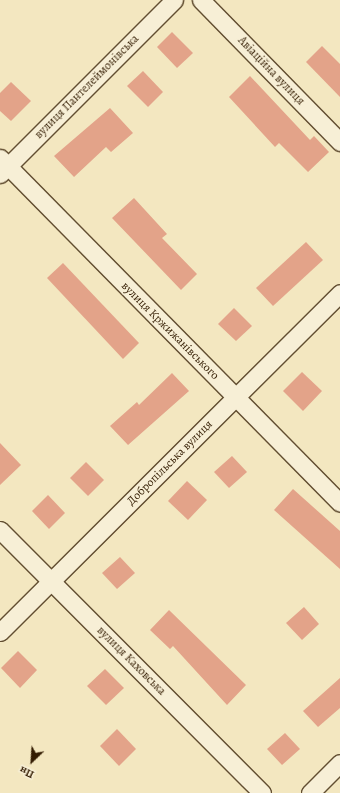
<!DOCTYPE html>
<meta charset="utf-8">
<style>
body{margin:0}
#map{position:relative;width:340px;height:793px;overflow:hidden;background:#f3e7c0;font-family:Alegreya,serif}
div>[style]{position:absolute}
.building>*{inset:0;background:#e3a389}
.roads{filter:drop-shadow(1px 0 #624e31) drop-shadow(-1px 0 #624e31) drop-shadow(0 1px #624e31) drop-shadow(0 -1px #624e31)}
.minor>*{height:17px;margin:-8.5px;padding:0 8.5px;transform-origin:8.5px;border-radius:8.5px;background:#f7efd6}
span{translate:-50% -50%;white-space:nowrap;text-align:center;line-height:1.15;-webkit-text-stroke:3px #f7efd6;paint-order:stroke}
.street-label{font-size:12px;color:#321b01}
.north{position:absolute;left:12px;top:741px;width:40px;height:40px;-webkit-text-stroke:3px #f7efd6;paint-order:stroke;rotate:205deg;font-size:11px;font-weight:700;line-height:16px;text-align:center;color:#321b01}
.north::after{content:'';display:block;margin:auto;width:14px;height:18px;background:#321b01;clip-path:polygon(50% 0,100% 100%,50% 72%,0 100%)}
</style>
<div id="map">
<div class="building">
<i style="clip-path:polygon(172px 32px,193px 53px,177px 68px,157px 47px)"></i>
<i style="clip-path:polygon(322px 46px,340px 64px,340px 97px,306px 62px)"></i>
<i style="clip-path:polygon(143px 71px,163px 92px,148px 107px,127px 86px)"></i>
<i style="clip-path:polygon(250px 76px,310px 140px,314px 136px,329px 152px,308px 172px,279px 143px,275px 147px,229px 97px)"></i>
<i style="clip-path:polygon(11px 82px,31px 101px,11px 121px,0 111px,0 93px)"></i>
<i style="clip-path:polygon(110px 108px,133px 133px,111px 152px,106px 147px,74px 177px,54px 156px)"></i>
<i style="clip-path:polygon(134px 198px,167px 234px,162px 238px,197px 274px,181px 290px,112px 218px)"></i>
<i style="clip-path:polygon(306px 242px,323px 260px,273px 306px,256px 288px)"></i>
<i style="clip-path:polygon(63px 263px,139px 343px,123px 359px,47px 278px)"></i>
<i style="clip-path:polygon(234px 308px,252px 326px,236px 341px,218px 324px)"></i>
<i style="clip-path:polygon(302px 372px,322px 391px,303px 411px,283px 391px)"></i>
<i style="clip-path:polygon(172px 373px,189px 391px,128px 445px,110px 426px,137px 402px,139px 405px)"></i>
<i style="clip-path:polygon(0 443px,21px 465px,0 485px)"></i>
<i style="clip-path:polygon(232px 456px,247px 472px,229px 488px,214px 472px)"></i>
<i style="clip-path:polygon(86px 462px,104px 480px,88px 496px,70px 478px)"></i>
<i style="clip-path:polygon(187px 481px,207px 500px,188px 520px,168px 501px)"></i>
<i style="clip-path:polygon(293px 489px,340px 531px,340px 569px,274px 510px)"></i>
<i style="clip-path:polygon(48px 495px,65px 513px,49px 529px,32px 511px)"></i>
<i style="clip-path:polygon(120px 557px,135px 573px,117px 589px,102px 573px)"></i>
<i style="clip-path:polygon(304px 607px,319px 624px,302px 640px,286px 623px)"></i>
<i style="clip-path:polygon(169px 610px,246px 685px,227px 705px,173px 646px,170px 649px,150px 630px)"></i>
<i style="clip-path:polygon(18px 651px,37px 670px,20px 688px,1px 668px)"></i>
<i style="clip-path:polygon(105px 669px,124px 688px,106px 705px,87px 686px)"></i>
<i style="clip-path:polygon(340px 678px,340px 708px,318px 727px,303px 711px)"></i>
<i style="clip-path:polygon(117px 729px,136px 749px,119px 766px,100px 746px)"></i>
<i style="clip-path:polygon(285px 733px,300px 749px,282px 765px,267px 749px)"></i>
</div>
<div class="roads">
<div class="minor">
<i style="left:201px;top:0;width:199px;rotate:45.6deg"></i>
<i style="left:0;top:158px;width:484px;rotate:45.4deg"></i>
<i style="left:0;top:174px;width:246px;rotate:-45deg"></i>
<i style="left:0;top:530px;width:371px;rotate:45.1deg"></i>
<i style="left:0;top:632px;width:480px;rotate:-44.9deg"></i>
<i style="left:310px;top:793px;width:42px;rotate:-45deg"></i>
</div>
</div>
<div class="street-label">
<span style="left:271px;top:71px;rotate:46deg">Авіаційна вулиця</span>
<span style="left:87px;top:87px;rotate:-45deg">вулиця Пантелеймонівська</span>
<span style="left:170px;top:331px;rotate:45deg">вулиця Кржижанівського</span>
<span style="left:170px;top:463px;rotate:-45deg">Добропільська вулиця</span>
<span style="left:131px;top:661px;rotate:45deg">вулиця Каховська</span>
</div>
<div class="north">Пн</div>
</div>
